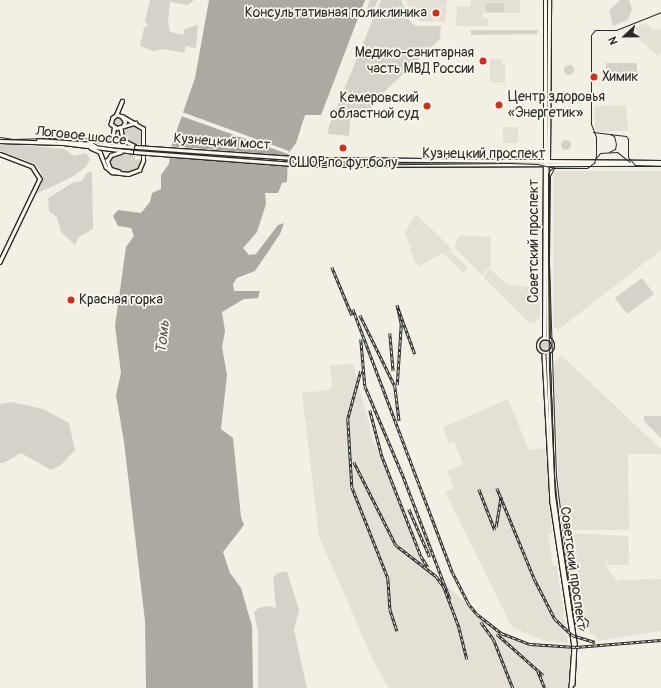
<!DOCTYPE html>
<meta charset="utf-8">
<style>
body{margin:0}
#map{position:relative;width:661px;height:688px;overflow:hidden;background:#f3efe4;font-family:Pangolin,sans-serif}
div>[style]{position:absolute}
.built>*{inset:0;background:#e4e0d6}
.green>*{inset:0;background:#d5d2c9}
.round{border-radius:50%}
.water>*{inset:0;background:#aca9a2}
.pier>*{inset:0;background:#f3efe4}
.roads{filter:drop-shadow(1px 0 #2b2b2b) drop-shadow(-1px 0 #2b2b2b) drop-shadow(0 1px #2b2b2b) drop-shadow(0 -1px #2b2b2b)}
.secondary>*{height:2.5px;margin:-1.25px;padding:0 1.25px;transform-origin:1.25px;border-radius:1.25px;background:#fbf7ec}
.secondary>.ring{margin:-1.25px;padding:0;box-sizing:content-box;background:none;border:2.5px solid #fbf7ec;border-radius:50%}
.primary>*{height:3px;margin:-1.5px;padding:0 1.5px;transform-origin:1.5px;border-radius:1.5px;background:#fbf7ec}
.tram>*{height:1px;margin:-0.5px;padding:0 0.5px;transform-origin:0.5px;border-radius:0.5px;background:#2b2b2b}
.rail>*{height:2.5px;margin-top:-1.25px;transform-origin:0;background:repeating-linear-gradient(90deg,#fbf7ec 0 3px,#2b2b2b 0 6px);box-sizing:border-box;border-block:1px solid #2b2b2b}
.bridges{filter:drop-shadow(1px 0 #2b2b2b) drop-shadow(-1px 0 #2b2b2b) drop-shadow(0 1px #2b2b2b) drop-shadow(0 -1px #2b2b2b)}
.primary-bridge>*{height:3px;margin:-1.5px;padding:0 1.5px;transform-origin:1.5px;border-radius:1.5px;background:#fbf7ec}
.dots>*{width:11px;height:11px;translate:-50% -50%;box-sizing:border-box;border:2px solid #fbf7ec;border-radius:50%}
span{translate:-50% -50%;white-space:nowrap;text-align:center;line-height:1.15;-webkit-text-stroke:3.5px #fbf7ec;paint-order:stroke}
.poi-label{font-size:14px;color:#2b2b2b}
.right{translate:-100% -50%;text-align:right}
.left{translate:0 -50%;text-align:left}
.street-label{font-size:14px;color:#2b2b2b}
.water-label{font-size:15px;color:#585755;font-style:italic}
.north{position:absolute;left:605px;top:16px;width:40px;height:40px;-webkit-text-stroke:3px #fbf7ec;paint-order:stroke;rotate:248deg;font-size:11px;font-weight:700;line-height:16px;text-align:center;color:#2b2b2b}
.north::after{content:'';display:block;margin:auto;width:14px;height:18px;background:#2b2b2b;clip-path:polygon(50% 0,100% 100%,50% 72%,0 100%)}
</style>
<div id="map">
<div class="built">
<i style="clip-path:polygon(406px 0,447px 0,445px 22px,420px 21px,414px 17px)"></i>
<i style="clip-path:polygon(471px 0,520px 0,520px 13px,483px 13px,483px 18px,488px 18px,488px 26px,456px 26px,457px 6px,470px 7px)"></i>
<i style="clip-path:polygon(646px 23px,653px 30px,661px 29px,661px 52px,658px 56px,639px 39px,635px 28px)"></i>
<i style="clip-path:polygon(490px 59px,502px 59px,502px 64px,505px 64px,505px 83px,490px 82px)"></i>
<i style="clip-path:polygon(626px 105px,628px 131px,595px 132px,594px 106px)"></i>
<i style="clip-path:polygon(503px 127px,518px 127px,518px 143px,503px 143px)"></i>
<i style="clip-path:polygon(553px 171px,661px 171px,661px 250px,558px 330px,553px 326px)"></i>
<i style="clip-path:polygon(416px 214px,451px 248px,450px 251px,468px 268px,463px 273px,443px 253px,419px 266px,415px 263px,405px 232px)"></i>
<i style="clip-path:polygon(460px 235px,491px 237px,491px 266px,482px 275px,454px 247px)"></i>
<i style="clip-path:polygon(490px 269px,507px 284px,540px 289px,540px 317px,533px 323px,529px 323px,483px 277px)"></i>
<i style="clip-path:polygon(561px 355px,661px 449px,661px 454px,628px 454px,629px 530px,564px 530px,560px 510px,554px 381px,554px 363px)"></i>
<i style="clip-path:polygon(353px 364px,372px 436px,420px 559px,483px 620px,506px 638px,524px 645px,571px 648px,568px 688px,389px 688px,385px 682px,372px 658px,319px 536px,302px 393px,329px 390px,332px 385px,330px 365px)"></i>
<i style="clip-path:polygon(508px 399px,529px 450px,545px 448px,552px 533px,548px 534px,553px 566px,557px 566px,568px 643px,545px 641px,512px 627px,445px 492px,454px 488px,447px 471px,463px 464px,454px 442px,449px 444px,443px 427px)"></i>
<i style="clip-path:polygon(564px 533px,628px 536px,629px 565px,607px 565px,607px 558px,606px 566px,618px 583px,618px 580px,661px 579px,661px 631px,598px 641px,595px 635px,590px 634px,587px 617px,583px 617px,581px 590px,572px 588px)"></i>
</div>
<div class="green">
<i style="clip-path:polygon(150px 0,194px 0,188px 5px,170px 2px,168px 22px,170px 32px,183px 35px,185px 29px,198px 25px,196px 48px,186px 46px,184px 53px,163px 49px,153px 51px,140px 46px,144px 28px,148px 26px,145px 21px)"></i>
<i style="clip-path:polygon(370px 0,378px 0,373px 11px,367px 9px)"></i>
<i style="clip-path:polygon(381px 0,401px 0,411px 23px,416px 26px,441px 26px,440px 39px,380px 96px,366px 116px,362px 113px,353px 116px,350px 121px,349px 136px,328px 134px,329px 126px)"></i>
<i style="clip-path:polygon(620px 0,629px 0,632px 9px,628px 20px,613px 26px,609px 11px)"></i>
<i style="clip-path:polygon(486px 3px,504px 3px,504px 12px,486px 12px)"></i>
<i style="clip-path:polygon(471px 30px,538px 30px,537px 34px,471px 35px)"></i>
<i style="clip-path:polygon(606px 63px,637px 63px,637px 82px,606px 82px)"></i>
<i class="round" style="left:564px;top:65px;width:10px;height:10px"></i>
<i class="round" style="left:113px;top:117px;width:10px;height:10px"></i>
<i style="clip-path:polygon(134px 124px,141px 131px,142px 144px,130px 144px,124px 141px,122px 131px,128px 125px)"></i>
<i style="clip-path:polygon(115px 129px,119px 129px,121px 140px,126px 144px,111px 141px)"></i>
<i class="round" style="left:561px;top:140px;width:10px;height:10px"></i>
<i style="clip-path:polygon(0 143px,64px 149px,74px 156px,86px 153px,90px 159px,86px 167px,72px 177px,36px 194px,42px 181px,40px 170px,35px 164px,0 151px)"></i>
<i style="clip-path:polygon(118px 154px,135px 155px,135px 160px,141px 159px,140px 166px,130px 173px,110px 168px,108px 162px,111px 156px)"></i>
<i style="clip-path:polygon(92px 171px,93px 229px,79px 237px,75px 245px,61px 232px,57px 217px,49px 211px,48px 198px,74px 182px,82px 181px,87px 173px)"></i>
<i style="clip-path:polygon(642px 278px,654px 294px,627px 314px,615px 298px)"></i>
<i class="round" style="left:540px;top:341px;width:12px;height:12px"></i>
<i style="clip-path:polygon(12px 402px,43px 409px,69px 423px,75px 450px,61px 465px,51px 470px,21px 453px,4px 463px,0 463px,0 404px)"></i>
<i style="clip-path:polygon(644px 416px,661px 416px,661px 438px,644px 421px)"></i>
<i style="clip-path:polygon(287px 571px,299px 610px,294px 630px,307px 688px,258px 688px,258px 632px,254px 613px,258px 608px,269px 606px,276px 608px,273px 578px,277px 573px)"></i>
</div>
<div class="water">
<i style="clip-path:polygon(209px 0,365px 0,321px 115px,305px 115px,296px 143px,288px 154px,287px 182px,282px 183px,278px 193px,265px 193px,266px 204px,257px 232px,243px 248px,249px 255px,256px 254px,278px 225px,284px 223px,280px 234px,255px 271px,237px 278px,233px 284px,234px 291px,260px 291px,258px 298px,244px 299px,222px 312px,225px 331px,222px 347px,227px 375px,221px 429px,233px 438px,241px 517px,244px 525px,223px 552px,230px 573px,241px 588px,252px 626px,253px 688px,146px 688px,145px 621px,124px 442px,116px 395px,121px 373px,115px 326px,126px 247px,134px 236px,131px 228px,118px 226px,113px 216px,118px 210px,141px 213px,150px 202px,152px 193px,161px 189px,161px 175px,169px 164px,171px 147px,195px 78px)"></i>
</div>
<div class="pier">
<i style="clip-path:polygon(182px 112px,289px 151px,288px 154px,181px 116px)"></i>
<i style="clip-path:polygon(169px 146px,290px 156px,291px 167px,168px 157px)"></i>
</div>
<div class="roads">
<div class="secondary">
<i style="left:116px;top:115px;width:15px;rotate:-67deg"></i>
<i style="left:123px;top:126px;width:4px;rotate:-63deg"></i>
<i style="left:125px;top:122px;width:6px;rotate:-121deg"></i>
<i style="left:122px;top:117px;width:5px;rotate:-158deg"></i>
<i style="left:117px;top:115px;width:5px;rotate:143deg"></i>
<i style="left:113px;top:118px;width:6px;rotate:108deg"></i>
<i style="left:111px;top:124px;width:7px;rotate:34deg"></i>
<i style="left:117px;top:128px;width:19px;rotate:-16deg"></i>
<i style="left:121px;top:128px;width:12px;rotate:81deg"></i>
<i style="left:123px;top:140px;width:13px;rotate:27deg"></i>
<i style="left:104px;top:144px;width:9px;rotate:-32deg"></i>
<i style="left:112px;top:139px;width:11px;rotate:-80deg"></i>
<i style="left:91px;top:148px;width:10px;rotate:24deg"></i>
<i style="left:100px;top:152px;width:16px;rotate:68deg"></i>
<i style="left:106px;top:167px;width:8px;rotate:40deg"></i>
<i style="left:112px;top:172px;width:16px;rotate:7deg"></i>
<i style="left:128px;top:174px;width:12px;rotate:-20deg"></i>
<i style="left:139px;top:170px;width:10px;rotate:-66deg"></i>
<i style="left:143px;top:161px;width:32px;rotate:-90deg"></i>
<i style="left:143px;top:129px;width:23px;rotate:-149deg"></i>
<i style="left:0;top:154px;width:34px;rotate:21deg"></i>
<i style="left:32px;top:166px;width:15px;rotate:58deg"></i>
<i style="left:40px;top:179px;width:92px;rotate:115.7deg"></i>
<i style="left:547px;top:165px;width:173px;rotate:89.7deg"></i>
<i style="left:119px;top:172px;width:9px;rotate:-162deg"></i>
<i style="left:110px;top:169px;width:9px;rotate:-111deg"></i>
<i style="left:107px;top:161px;width:7px;rotate:-56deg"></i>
<i style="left:111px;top:155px;width:10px;rotate:-17deg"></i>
<i class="ring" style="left:538px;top:338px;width:13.5px;height:13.5px"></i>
<i style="left:544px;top:338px;width:172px;rotate:-89.7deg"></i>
<i style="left:548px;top:354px;width:138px;rotate:87.9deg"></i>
<i style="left:553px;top:492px;width:153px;rotate:81.7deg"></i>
<i style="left:575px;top:643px;width:41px;rotate:92.8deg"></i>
<i style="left:544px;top:355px;width:147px;rotate:86.9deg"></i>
<i style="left:552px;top:502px;width:147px;rotate:81.4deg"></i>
<i style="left:574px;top:647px;width:41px;rotate:94.2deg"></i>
</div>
<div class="primary">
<i style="left:38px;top:140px;width:98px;rotate:4.1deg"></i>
<i style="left:0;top:141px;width:63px;rotate:1.8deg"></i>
<i style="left:63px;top:143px;width:73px;rotate:7.1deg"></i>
<i style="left:308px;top:159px;width:353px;rotate:0.5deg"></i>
<i style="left:545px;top:162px;width:162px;rotate:-90deg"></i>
<i style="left:548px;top:162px;width:162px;rotate:-89.6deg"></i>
<i style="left:307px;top:165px;width:354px;rotate:-0.2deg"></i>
</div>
</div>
<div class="tram">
<i style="left:593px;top:132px;width:33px;rotate:7deg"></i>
<i style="left:626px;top:136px;width:4px;rotate:56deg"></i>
<i style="left:628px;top:139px;width:18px;rotate:90deg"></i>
<i style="left:628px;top:157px;width:11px;rotate:49deg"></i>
<i style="left:635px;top:165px;width:26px;rotate:2deg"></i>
<i style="left:0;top:137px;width:13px;rotate:9deg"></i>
<i style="left:13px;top:139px;width:71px;rotate:-1.6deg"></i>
<i style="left:84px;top:137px;width:15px;rotate:32deg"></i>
<i style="left:97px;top:145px;width:19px;rotate:9deg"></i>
<i style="left:116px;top:148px;width:204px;rotate:4.8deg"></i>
<i style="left:319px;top:165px;width:190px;rotate:-0.6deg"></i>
<i style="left:509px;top:163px;width:28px;rotate:2deg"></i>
<i style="left:537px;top:164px;width:17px;rotate:13deg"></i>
<i style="left:554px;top:168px;width:33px"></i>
<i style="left:587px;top:168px;width:9px;rotate:-36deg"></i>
<i style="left:594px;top:163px;width:7px;rotate:-74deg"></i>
<i style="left:596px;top:156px;width:19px;rotate:-90deg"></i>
<i style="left:596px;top:137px;width:14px;rotate:-111deg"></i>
<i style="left:591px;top:124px;width:89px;rotate:-90deg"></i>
<i style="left:591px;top:35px;width:6px;rotate:-51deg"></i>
<i style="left:595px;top:30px;width:21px"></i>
<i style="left:616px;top:30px;width:48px;rotate:-21.8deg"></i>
<i style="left:609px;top:152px;width:7px;rotate:-27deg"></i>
<i style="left:615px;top:149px;width:5px;rotate:-79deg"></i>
<i style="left:616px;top:144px;width:8px;rotate:-104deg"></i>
<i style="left:614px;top:136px;width:4px;rotate:-153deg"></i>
<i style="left:596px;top:158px;width:6px;rotate:-51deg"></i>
<i style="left:600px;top:153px;width:17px;rotate:-3deg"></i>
<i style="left:617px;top:152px;width:16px;rotate:38deg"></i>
<i style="left:554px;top:167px;width:5px;rotate:143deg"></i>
<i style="left:550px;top:170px;width:4px;rotate:117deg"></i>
<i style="left:548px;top:174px;width:83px;rotate:90deg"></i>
<i style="left:548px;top:257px;width:112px;rotate:89.5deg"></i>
<i style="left:549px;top:369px;width:107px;rotate:87.3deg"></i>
<i style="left:554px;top:476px;width:56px;rotate:83.9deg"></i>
<i style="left:560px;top:532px;width:88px;rotate:81.5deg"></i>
<i style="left:573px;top:619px;width:9px;rotate:63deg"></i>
<i style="left:577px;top:627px;width:7px;rotate:27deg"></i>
<i style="left:583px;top:630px;width:6px;rotate:-45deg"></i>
<i style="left:587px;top:626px;width:5px;rotate:-79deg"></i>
<i style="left:588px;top:621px;width:21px;rotate:-141deg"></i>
<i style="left:572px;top:608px;width:133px;rotate:-96.9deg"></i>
<i style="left:556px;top:476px;width:216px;rotate:-91.9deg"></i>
<i style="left:549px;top:260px;width:84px;rotate:-89.3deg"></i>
<i style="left:550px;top:176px;width:9px;rotate:-63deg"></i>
</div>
<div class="rail">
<i style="left:332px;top:267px;width:52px;rotate:67.4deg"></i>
<i style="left:353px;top:309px;width:282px;rotate:69.3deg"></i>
<i style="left:453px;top:573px;width:34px;rotate:63deg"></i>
<i style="left:468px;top:603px;width:14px;rotate:51deg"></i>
<i style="left:477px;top:614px;width:31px;rotate:38deg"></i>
<i style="left:501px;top:633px;width:31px;rotate:21deg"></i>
<i style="left:530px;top:644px;width:46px;rotate:3.7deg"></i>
<i style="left:576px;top:647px;width:85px;rotate:-4.7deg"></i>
<i style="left:360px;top:315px;width:79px;rotate:63.8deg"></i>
<i style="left:395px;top:386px;width:35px;rotate:83deg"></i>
<i style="left:390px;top:333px;width:38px;rotate:85deg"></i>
<i style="left:361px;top:339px;width:47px;rotate:85.1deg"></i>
<i style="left:365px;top:386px;width:95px;rotate:67deg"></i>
<i style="left:402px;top:473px;width:135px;rotate:69.1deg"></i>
<i style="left:361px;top:371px;width:50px;rotate:105.2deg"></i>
<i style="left:348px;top:419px;width:68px;rotate:86.6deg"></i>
<i style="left:352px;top:487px;width:98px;rotate:68.4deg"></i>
<i style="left:388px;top:578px;width:31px;rotate:86deg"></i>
<i style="left:390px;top:609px;width:23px;rotate:72deg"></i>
<i style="left:397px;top:385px;width:61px;rotate:-86.2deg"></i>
<i style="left:401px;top:324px;width:19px;rotate:-102deg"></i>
<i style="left:397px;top:305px;width:52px;rotate:69.8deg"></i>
<i style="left:370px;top:410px;width:48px;rotate:75.4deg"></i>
<i style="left:382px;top:456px;width:107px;rotate:68.7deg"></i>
<i style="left:421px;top:556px;width:13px;rotate:58deg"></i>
<i style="left:354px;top:462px;width:93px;rotate:63.2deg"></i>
<i style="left:396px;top:545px;width:51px;rotate:37.8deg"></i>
<i style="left:436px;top:576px;width:14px;rotate:54deg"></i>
<i style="left:444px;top:587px;width:43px;rotate:69.4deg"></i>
<i style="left:459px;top:627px;width:33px;rotate:76deg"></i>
<i style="left:497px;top:488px;width:100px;rotate:67.6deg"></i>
<i style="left:535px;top:580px;width:44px;rotate:62.9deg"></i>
<i style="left:555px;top:619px;width:23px;rotate:43deg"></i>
<i style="left:572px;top:635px;width:24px;rotate:17deg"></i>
<i style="left:479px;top:489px;width:44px;rotate:68.7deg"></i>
<i style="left:409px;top:509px;width:52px;rotate:66.4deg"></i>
<i style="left:496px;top:527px;width:31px;rotate:-81deg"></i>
<i style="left:481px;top:622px;width:22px;rotate:54deg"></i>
<i style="left:494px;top:640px;width:52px;rotate:68.4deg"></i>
<i style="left:497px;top:634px;width:62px;rotate:41.7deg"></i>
<i style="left:538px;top:671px;width:18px;rotate:68deg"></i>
</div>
<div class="bridges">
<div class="primary-bridge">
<i style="left:136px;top:147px;width:172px;rotate:4deg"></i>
<i style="left:135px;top:152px;width:172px;rotate:4.3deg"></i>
</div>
</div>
<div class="dots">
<i style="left:436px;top:13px;background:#c8321e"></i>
<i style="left:483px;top:61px;background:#c8321e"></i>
<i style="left:594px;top:77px;background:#c8321e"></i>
<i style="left:499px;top:105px;background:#c8321e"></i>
<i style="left:427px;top:106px;background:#c8321e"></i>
<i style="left:343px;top:148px;background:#c8321e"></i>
<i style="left:71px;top:300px;background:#c8321e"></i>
</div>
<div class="poi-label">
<span class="right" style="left:427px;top:13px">Консультативная поликлиника</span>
<span class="right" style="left:474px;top:61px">Медико-санитарная<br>часть МВД России</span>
<span class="left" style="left:602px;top:77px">Химик</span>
<span class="left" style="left:508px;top:105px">Центр здоровья<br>«Энергетик»</span>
<span class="right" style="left:419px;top:106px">Кемеровский<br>областной суд</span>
<span style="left:343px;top:163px">СШОР по футболу</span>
<span class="left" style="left:79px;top:300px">Красная горка</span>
</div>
<div class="street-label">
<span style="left:81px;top:136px;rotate:6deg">Логовое шоссе</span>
<span style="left:222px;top:142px;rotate:4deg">Кузнецкий мост</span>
<span style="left:484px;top:154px">Кузнецкий проспект</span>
<span style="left:534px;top:241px;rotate:-90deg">Советский проспект</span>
<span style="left:573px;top:568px;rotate:82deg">Советский проспект</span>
</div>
<div class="water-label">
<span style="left:163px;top:337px;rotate:-84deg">Томь</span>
</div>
<div class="north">N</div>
</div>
